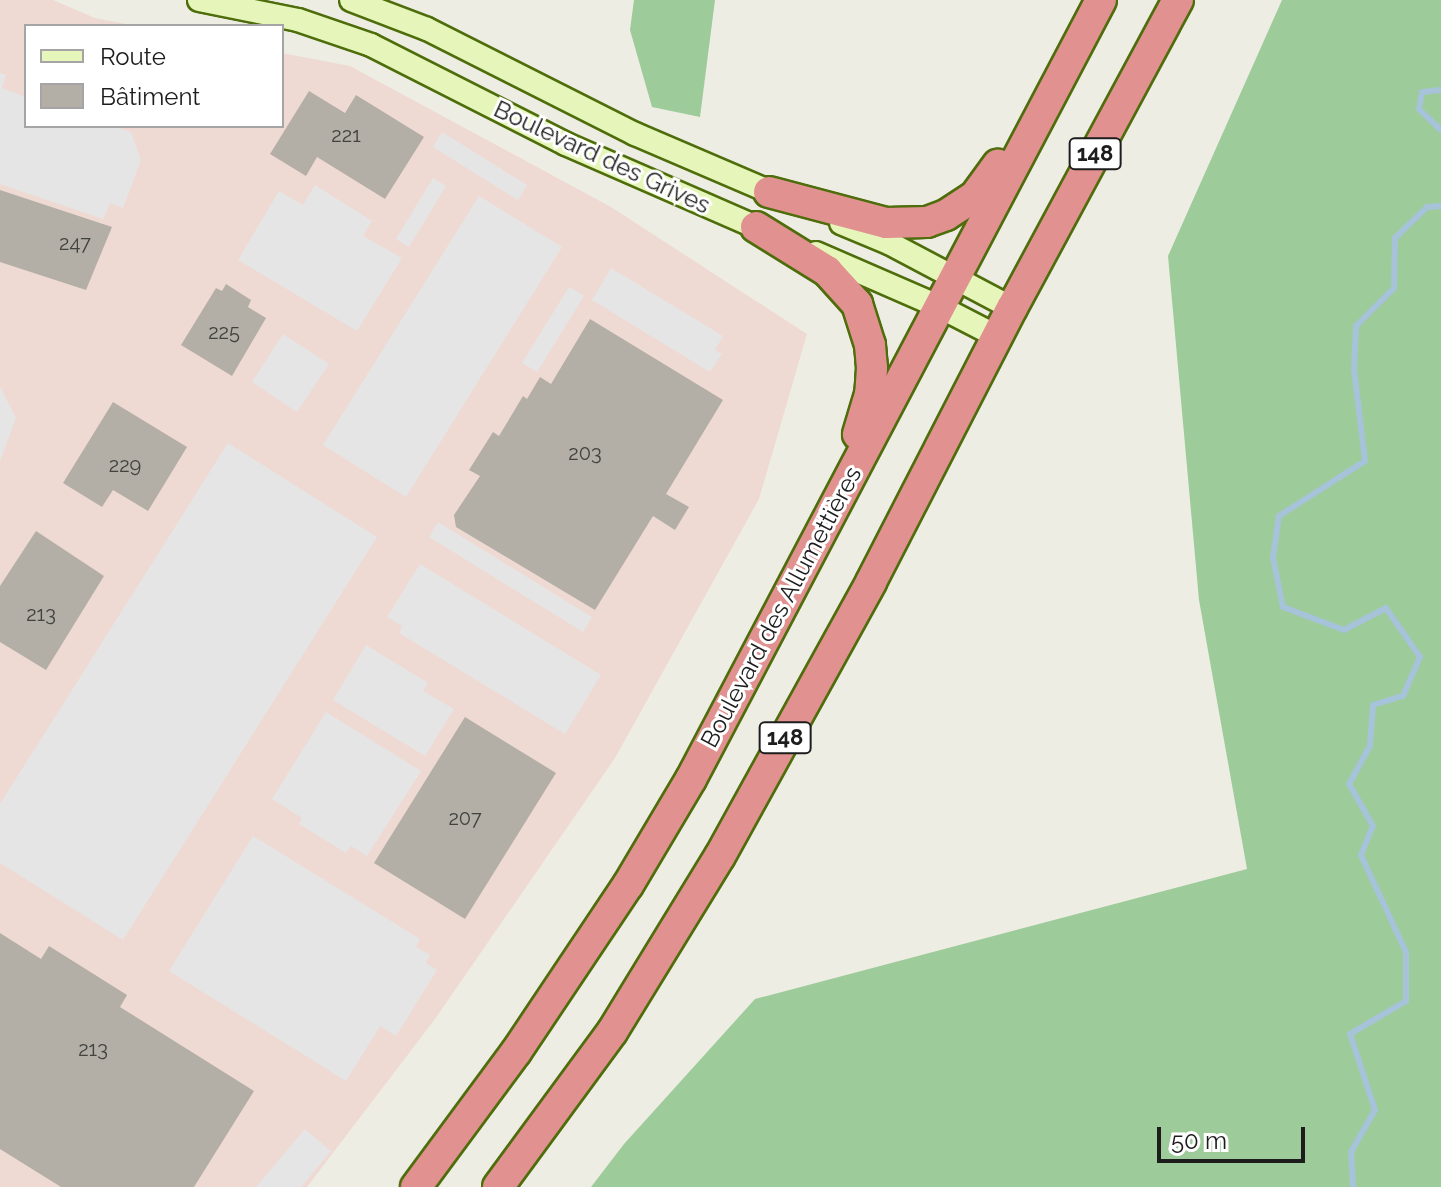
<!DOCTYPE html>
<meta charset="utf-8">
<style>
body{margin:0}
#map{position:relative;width:1441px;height:1187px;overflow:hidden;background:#eeede4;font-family:Raleway,sans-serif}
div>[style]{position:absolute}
.commercial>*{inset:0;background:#eedad3}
.forest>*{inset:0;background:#9ecb9a}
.parking>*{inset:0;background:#e5e5e5}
.stream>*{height:6px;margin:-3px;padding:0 3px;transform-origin:3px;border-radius:3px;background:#a6c3d9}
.building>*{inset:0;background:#b3afa6}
.roads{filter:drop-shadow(2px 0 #4e6d0b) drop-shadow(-2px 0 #4e6d0b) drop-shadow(0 2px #4e6d0b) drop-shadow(0 -2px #4e6d0b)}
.secondary>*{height:22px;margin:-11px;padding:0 11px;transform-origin:11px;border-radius:11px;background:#e6f6ba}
.highway>*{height:30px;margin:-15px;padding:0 15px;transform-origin:15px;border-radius:15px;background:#e1918f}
span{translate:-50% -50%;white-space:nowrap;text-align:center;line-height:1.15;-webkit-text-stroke:6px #fff;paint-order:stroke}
.number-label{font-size:20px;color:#42423f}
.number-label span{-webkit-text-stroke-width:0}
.shield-label span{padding:2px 6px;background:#fff;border:2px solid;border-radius:6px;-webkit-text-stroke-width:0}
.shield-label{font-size:22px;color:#1d1d1d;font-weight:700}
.street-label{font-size:24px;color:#1d1d1d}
.legend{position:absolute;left:24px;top:24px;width:260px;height:104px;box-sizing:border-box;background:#fff;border:2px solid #a5a5a5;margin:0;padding:10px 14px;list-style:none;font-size:24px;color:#1d1d1d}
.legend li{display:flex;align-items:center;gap:16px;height:40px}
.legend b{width:40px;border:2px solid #a5a5a5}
.scale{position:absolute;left:1157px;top:1127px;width:148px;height:36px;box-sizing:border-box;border:4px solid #1d1d1d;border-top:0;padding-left:10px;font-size:24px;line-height:28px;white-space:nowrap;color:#1d1d1d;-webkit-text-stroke:6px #fff;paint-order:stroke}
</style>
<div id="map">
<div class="commercial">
<i style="clip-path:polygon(0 0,53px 0,95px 18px,136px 26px,26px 26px,26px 126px,282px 126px,282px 53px,350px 66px,611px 207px,807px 334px,759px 499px,615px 758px,435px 1019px,307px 1187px,0 1187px)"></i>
</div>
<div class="forest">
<i style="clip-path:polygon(634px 0,715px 0,700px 117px,652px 107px,630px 30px)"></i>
<i style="clip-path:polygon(1282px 0,1441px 0,1441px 1187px,591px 1187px,624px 1144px,755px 999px,1247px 869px,1199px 600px,1168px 256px)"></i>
</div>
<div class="parking">
<i style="clip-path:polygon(0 73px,6px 75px,2px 88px,26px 97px,26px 126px,122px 126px,121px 129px,131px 132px,141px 160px,123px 208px,110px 203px,103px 219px,0 184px)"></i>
<i style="clip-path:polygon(442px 132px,527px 185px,518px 200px,433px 147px)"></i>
<i style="clip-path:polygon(433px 178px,446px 186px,409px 247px,396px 239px)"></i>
<i style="clip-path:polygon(315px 185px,372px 221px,363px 236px,402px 258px,357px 331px,238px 260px,279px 191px,303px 205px)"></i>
<i style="clip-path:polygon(479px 196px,562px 247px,406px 497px,323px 445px)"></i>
<i style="clip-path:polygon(611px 268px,723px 336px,715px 350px,722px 354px,710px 372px,592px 300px)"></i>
<i style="clip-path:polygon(569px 287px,584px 296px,537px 372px,522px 363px)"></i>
<i style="clip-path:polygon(283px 334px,329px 364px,297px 412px,252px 382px)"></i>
<i style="clip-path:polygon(0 387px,16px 418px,0 461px)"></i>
<i style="clip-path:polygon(228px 443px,377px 537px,123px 940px,0 863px,0 804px)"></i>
<i style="clip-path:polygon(438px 522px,592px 617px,583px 632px,429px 537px)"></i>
<i style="clip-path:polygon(420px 564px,601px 675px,565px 734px,399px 633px,402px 626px,387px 617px)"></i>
<i style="clip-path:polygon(366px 645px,428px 683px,423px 691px,454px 709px,425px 756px,333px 700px)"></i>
<i style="clip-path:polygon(326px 712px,421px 771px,367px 856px,351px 846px,346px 853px,299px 824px,302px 818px,272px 799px)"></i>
<i style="clip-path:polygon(253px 836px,420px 939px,416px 947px,430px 955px,426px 963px,437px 970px,396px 1036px,380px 1026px,346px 1081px,169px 971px)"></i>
<i style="clip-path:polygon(305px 1129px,331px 1151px,301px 1187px,256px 1187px)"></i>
</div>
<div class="stream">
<i style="left:1441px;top:90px;width:19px;rotate:174deg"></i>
<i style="left:1422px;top:92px;width:17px;rotate:100deg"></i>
<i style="left:1419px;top:109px;width:30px;rotate:44deg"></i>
<i style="left:1353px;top:1187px;width:35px;rotate:-93deg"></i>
<i style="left:1351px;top:1152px;width:48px;rotate:-60.3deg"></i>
<i style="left:1375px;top:1110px;width:80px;rotate:-108.2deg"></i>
<i style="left:1350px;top:1034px;width:65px;rotate:-30.5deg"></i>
<i style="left:1406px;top:1001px;width:49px;rotate:-90deg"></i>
<i style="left:1406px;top:952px;width:107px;rotate:-114.9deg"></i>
<i style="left:1361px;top:855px;width:31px;rotate:-68deg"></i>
<i style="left:1373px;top:826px;width:48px;rotate:-119.7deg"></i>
<i style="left:1349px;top:784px;width:43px;rotate:-61.1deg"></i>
<i style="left:1370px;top:746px;width:41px;rotate:-85.8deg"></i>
<i style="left:1373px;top:705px;width:31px;rotate:-17deg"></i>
<i style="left:1403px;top:696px;width:43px;rotate:-66.4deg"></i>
<i style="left:1420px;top:657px;width:60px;rotate:-124.8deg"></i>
<i style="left:1386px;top:608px;width:47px;rotate:152.4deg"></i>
<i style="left:1344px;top:630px;width:65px;rotate:-159.3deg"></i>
<i style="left:1283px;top:607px;width:50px;rotate:-101.5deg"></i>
<i style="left:1273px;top:558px;width:42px;rotate:-81.9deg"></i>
<i style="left:1279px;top:516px;width:102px;rotate:-32.6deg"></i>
<i style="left:1365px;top:461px;width:93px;rotate:-96.8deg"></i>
<i style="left:1354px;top:369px;width:43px;rotate:-87.3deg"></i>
<i style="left:1356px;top:326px;width:54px;rotate:-45deg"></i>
<i style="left:1394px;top:288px;width:50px;rotate:-88.9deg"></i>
<i style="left:1395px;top:238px;width:45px;rotate:-44.1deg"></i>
<i style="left:1427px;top:207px;width:14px;rotate:-4deg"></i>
</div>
<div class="building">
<i style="clip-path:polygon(309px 91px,345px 113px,356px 95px,424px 137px,385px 199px,317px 157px,306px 176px,270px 154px)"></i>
<i style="clip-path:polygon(0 190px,112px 227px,86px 290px,0 262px)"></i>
<i style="clip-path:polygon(226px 284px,251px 300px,248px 307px,266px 318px,232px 376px,181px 345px,216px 288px,222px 291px)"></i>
<i style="clip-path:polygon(590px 319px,723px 400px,666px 494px,689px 507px,675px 530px,653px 516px,595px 610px,456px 527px,454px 515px,480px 476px,469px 470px,493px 432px,499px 436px,523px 396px,527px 399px,540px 377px,551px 384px)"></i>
<i style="clip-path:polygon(113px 402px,187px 447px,148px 511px,113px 490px,102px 507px,63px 483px)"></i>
<i style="clip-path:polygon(36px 531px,104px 576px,46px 670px,0 642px,0 586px)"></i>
<i style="clip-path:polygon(465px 717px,556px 773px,465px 919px,374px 863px)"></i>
<i style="clip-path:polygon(0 933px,41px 959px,49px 946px,127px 995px,120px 1007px,254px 1091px,194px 1187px,61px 1187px,0 1149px)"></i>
</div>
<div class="roads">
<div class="secondary">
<i style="left:199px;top:0;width:101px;rotate:11.4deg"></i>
<i style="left:298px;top:20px;width:77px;rotate:18.9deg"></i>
<i style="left:371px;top:45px;width:219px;rotate:26.9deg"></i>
<i style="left:566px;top:144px;width:223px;rotate:23.6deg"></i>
<i style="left:351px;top:0;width:81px;rotate:20.9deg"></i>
<i style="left:427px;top:29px;width:233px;rotate:26.8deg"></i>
<i style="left:635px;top:134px;width:162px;rotate:23.2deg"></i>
<i style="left:841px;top:223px;width:52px;rotate:22.6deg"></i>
<i style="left:889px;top:243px;width:139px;rotate:27.9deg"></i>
<i style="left:816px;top:253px;width:135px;rotate:23.5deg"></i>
<i style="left:940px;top:307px;width:65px;rotate:27.3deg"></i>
</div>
<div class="highway">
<i style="left:769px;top:192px;width:121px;rotate:14.8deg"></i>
<i style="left:886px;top:223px;width:41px;rotate:-1.4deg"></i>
<i style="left:927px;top:222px;width:20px;rotate:-20deg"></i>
<i style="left:946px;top:215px;width:35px;rotate:-33deg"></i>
<i style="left:975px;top:196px;width:39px;rotate:-54deg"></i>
<i style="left:756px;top:227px;width:84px;rotate:31.8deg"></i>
<i style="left:827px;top:271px;width:45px;rotate:47.7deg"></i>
<i style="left:857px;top:304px;width:43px;rotate:72.4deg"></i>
<i style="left:870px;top:345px;width:23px;rotate:85deg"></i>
<i style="left:872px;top:368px;width:26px;rotate:94deg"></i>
<i style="left:870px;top:394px;width:42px;rotate:106.7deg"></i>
<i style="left:416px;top:1187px;width:168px;rotate:-53.5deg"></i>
<i style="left:516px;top:1052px;width:201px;rotate:-56.2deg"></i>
<i style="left:628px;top:885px;width:123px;rotate:-59.3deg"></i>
<i style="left:691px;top:779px;width:880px;rotate:-62.24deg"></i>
<i style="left:498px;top:1187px;width:192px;rotate:-53.7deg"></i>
<i style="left:612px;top:1032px;width:206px;rotate:-58.5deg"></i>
<i style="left:720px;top:856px;width:313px;rotate:-61.1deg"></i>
<i style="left:871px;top:582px;width:308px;rotate:-62.8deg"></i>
<i style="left:1012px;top:308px;width:350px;rotate:-61.7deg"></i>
</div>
</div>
<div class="number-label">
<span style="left:346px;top:135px">221</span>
<span style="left:75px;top:243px">247</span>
<span style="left:224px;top:332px">225</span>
<span style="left:585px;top:453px">203</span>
<span style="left:125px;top:465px">229</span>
<span style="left:41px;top:614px">213</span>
<span style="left:465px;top:818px">207</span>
<span style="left:93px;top:1049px">213</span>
</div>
<div class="shield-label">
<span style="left:1095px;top:154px">148</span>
<span style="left:785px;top:738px">148</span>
</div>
<div class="street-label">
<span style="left:602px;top:157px;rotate:25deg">Boulevard des Grives</span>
<span style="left:781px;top:607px;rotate:-62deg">Boulevard des Allumettières</span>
</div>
<ul class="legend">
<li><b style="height:10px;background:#e6f6ba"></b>Route</li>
<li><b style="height:22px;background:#b3afa6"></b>Bâtiment</li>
</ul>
<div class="scale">50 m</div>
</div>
